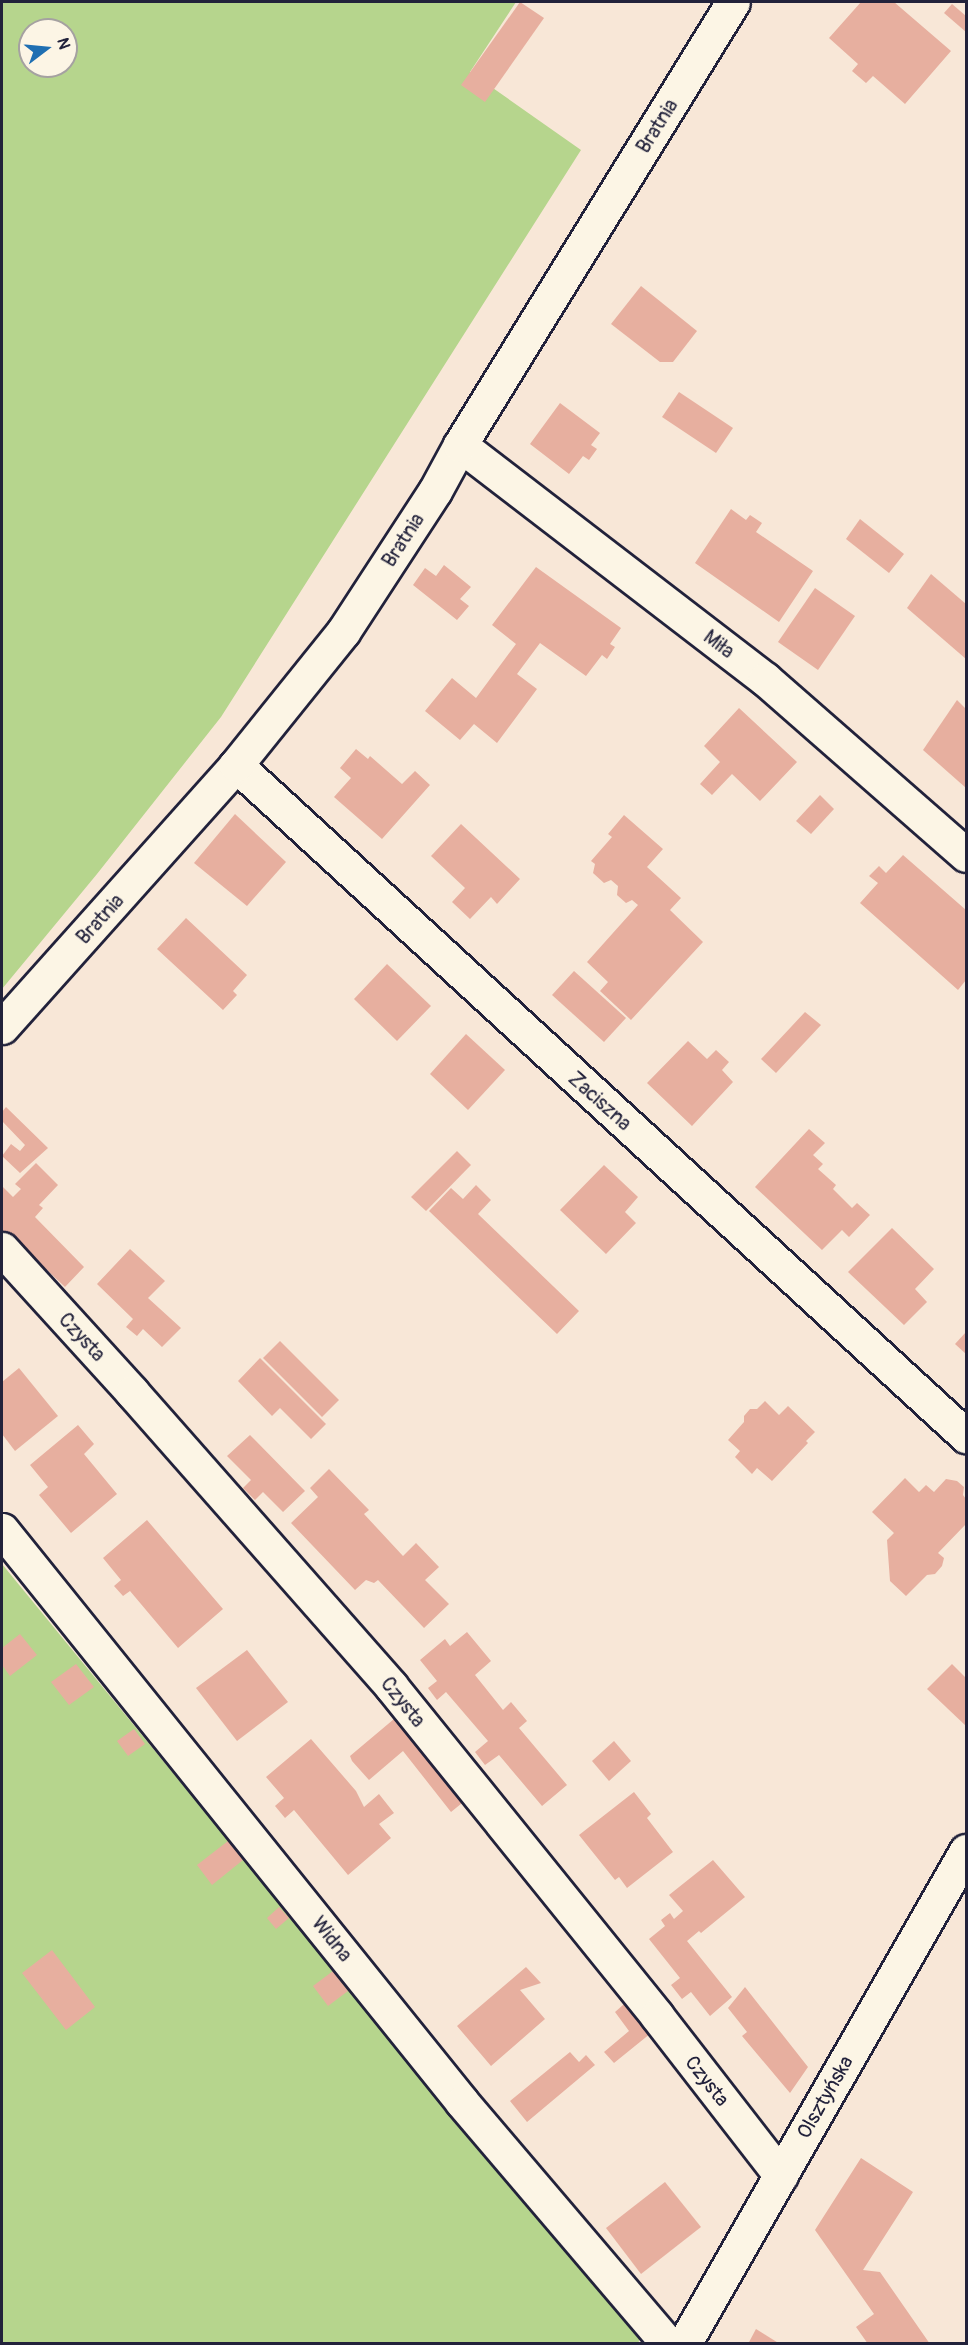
<!DOCTYPE html>
<meta charset="utf-8">
<style>
body{margin:0}
#map{position:relative;width:968px;height:2345px;overflow:hidden;background:#f8e7d7;font-family:Pangolin,sans-serif}
div>[style]{position:absolute}
.green>*{inset:0;background:#b6d58d}
.building>*{inset:0;background:#e7af9f}
.roads{filter:drop-shadow(2px 0 #22223b) drop-shadow(-2px 0 #22223b) drop-shadow(0 2px #22223b) drop-shadow(0 -2px #22223b)}
.minor>*{height:33px;margin:-16.5px;padding:0 16.5px;transform-origin:16.5px;border-radius:16.5px;background:#fcf5e5}
span{translate:-50% -50%;white-space:nowrap;text-align:center;line-height:1.15;-webkit-text-stroke:4.5px #fcf5e5;paint-order:stroke}
.street-label{font-size:20px;color:#22223b}
.frame{position:absolute;inset:0;border:3px solid #22223b;pointer-events:none}
.north{position:absolute;left:18px;top:18px;width:60px;height:60px;box-sizing:border-box;background:#fcf5e5;border:2px solid #a5a1a1;border-radius:50%;rotate:74deg;font-size:16px;font-weight:700;line-height:24px;text-align:center;color:#22223b}
.north::after{content:'';display:block;margin:auto;width:21px;height:27px;background:#1f6fb2;clip-path:polygon(50% 0,100% 100%,50% 72%,0 100%)}
</style>
<div id="map">
<div class="green">
<i style="clip-path:polygon(evenodd,2px 2px,516px 2px,470px 72px,581px 150px,221px 717px,97px 874px,2px 989px,2px 2px,30px 30px,66px 30px,66px 66px,30px 66px,30px 30px)"></i>
<i style="clip-path:polygon(2px 1564px,533px 2213px,641px 2337px,638px 2343px,2px 2343px)"></i>
</div>
<div class="building">
<i style="clip-path:polygon(520px 2px,544px 18px,485px 102px,461px 85px)"></i>
<i style="clip-path:polygon(861px 2px,894px 2px,951px 51px,905px 104px,873px 76px,866px 83px,852px 71px,858px 64px,829px 38px)"></i>
<i style="clip-path:polygon(952px 4px,966px 16px,966px 32px,944px 13px)"></i>
<i style="clip-path:polygon(641px 286px,697px 331px,673px 362px,660px 362px,611px 324px)"></i>
<i style="clip-path:polygon(679px 392px,733px 428px,716px 453px,662px 417px)"></i>
<i style="clip-path:polygon(560px 403px,600px 433px,591px 445px,597px 449px,589px 460px,583px 456px,569px 474px,530px 444px)"></i>
<i style="clip-path:polygon(731px 509px,746px 520px,750px 515px,762px 523px,756px 532px,813px 571px,779px 622px,695px 563px)"></i>
<i style="clip-path:polygon(860px 519px,904px 554px,889px 573px,846px 539px)"></i>
<i style="clip-path:polygon(444px 565px,471px 587px,460px 599px,469px 606px,457px 620px,413px 585px,425px 568px,436px 576px)"></i>
<i style="clip-path:polygon(536px 567px,621px 628px,610px 644px,615px 647px,607px 659px,602px 655px,586px 676px,540px 643px,517px 674px,537px 689px,497px 743px,474px 724px,460px 740px,425px 711px,452px 678px,476px 698px,516px 644px,492px 625px)"></i>
<i style="clip-path:polygon(931px 574px,966px 604px,966px 659px,907px 608px)"></i>
<i style="clip-path:polygon(815px 588px,855px 616px,818px 670px,778px 642px)"></i>
<i style="clip-path:polygon(957px 700px,966px 709px,966px 788px,923px 750px)"></i>
<i style="clip-path:polygon(739px 708px,797px 762px,760px 801px,732px 774px,712px 795px,700px 784px,720px 762px,704px 746px)"></i>
<i style="clip-path:polygon(356px 749px,368px 759px,370px 756px,402px 784px,415px 771px,430px 785px,382px 839px,334px 797px,351px 778px,340px 768px)"></i>
<i style="clip-path:polygon(820px 795px,834px 809px,811px 834px,796px 821px)"></i>
<i style="clip-path:polygon(235px 814px,286px 862px,247px 906px,194px 863px)"></i>
<i style="clip-path:polygon(624px 815px,663px 849px,647px 867px,681px 898px,670px 910px,703px 942px,631px 1020px,600px 991px,608px 982px,587px 962px,638px 905px,632px 900px,626px 903px,617px 895px,618px 886px,611px 880px,604px 883px,593px 873px,595px 864px,591px 861px,612px 837px,608px 834px)"></i>
<i style="clip-path:polygon(461px 824px,520px 879px,497px 904px,491px 897px,470px 919px,452px 902px,465px 888px,431px 856px)"></i>
<i style="clip-path:polygon(903px 855px,966px 910px,966px 980px,958px 990px,860px 903px,878px 883px,869px 876px,879px 866px,886px 873px)"></i>
<i style="clip-path:polygon(186px 918px,247px 975px,233px 991px,237px 995px,223px 1010px,157px 949px)"></i>
<i style="clip-path:polygon(387px 964px,431px 1006px,397px 1041px,354px 999px)"></i>
<i style="clip-path:polygon(574px 971px,626px 1018px,604px 1042px,552px 995px)"></i>
<i style="clip-path:polygon(805px 1012px,821px 1025px,776px 1073px,761px 1059px)"></i>
<i style="clip-path:polygon(466px 1034px,505px 1070px,468px 1110px,430px 1074px)"></i>
<i style="clip-path:polygon(688px 1041px,707px 1059px,716px 1050px,729px 1062px,722px 1070px,733px 1082px,692px 1126px,647px 1083px)"></i>
<i style="clip-path:polygon(6px 1107px,48px 1148px,20px 1173px,2px 1156px,11px 1144px,20px 1151px,25px 1145px,2px 1121px,2px 1112px)"></i>
<i style="clip-path:polygon(809px 1129px,825px 1143px,813px 1155px,823px 1164px,818px 1169px,836px 1185px,833px 1189px,852px 1208px,857px 1203px,870px 1215px,849px 1237px,842px 1230px,822px 1250px,755px 1187px)"></i>
<i style="clip-path:polygon(457px 1151px,471px 1165px,426px 1211px,411px 1197px)"></i>
<i style="clip-path:polygon(36px 1163px,58px 1185px,39px 1205px,43px 1208px,35px 1217px,84px 1267px,65px 1287px,47px 1270px,41px 1277px,30px 1266px,35px 1260px,2px 1230px,2px 1186px,13px 1197px,21px 1189px,15px 1184px)"></i>
<i style="clip-path:polygon(604px 1165px,638px 1197px,625px 1212px,636px 1223px,606px 1254px,560px 1210px)"></i>
<i style="clip-path:polygon(476px 1185px,491px 1200px,478px 1214px,579px 1311px,557px 1334px,429px 1211px,451px 1188px,463px 1199px)"></i>
<i style="clip-path:polygon(892px 1228px,934px 1269px,915px 1289px,927px 1302px,904px 1325px,848px 1272px)"></i>
<i style="clip-path:polygon(130px 1249px,165px 1281px,148px 1298px,181px 1328px,162px 1347px,143px 1329px,137px 1336px,126px 1327px,133px 1319px,97px 1284px)"></i>
<i style="clip-path:polygon(966px 1332px,966px 1354px,955px 1344px)"></i>
<i style="clip-path:polygon(280px 1341px,339px 1400px,322px 1417px,263px 1358px)"></i>
<i style="clip-path:polygon(260px 1358px,326px 1424px,311px 1439px,280px 1408px,272px 1416px,238px 1381px)"></i>
<i style="clip-path:polygon(19px 1368px,58px 1416px,15px 1451px,2px 1434px,2px 1382px)"></i>
<i style="clip-path:polygon(765px 1401px,779px 1415px,788px 1406px,815px 1432px,806px 1441px,808px 1443px,772px 1481px,757px 1468px,752px 1474px,735px 1457px,740px 1451px,728px 1440px,744px 1422px,744px 1416px,750px 1409px,757px 1409px)"></i>
<i style="clip-path:polygon(78px 1425px,94px 1444px,84px 1454px,117px 1494px,71px 1533px,39px 1495px,48px 1487px,30px 1465px)"></i>
<i style="clip-path:polygon(250px 1435px,305px 1491px,283px 1512px,263px 1492px,255px 1500px,243px 1488px,251px 1480px,227px 1456px)"></i>
<i style="clip-path:polygon(329px 1469px,369px 1510px,364px 1514px,403px 1556px,416px 1543px,439px 1567px,425px 1580px,449px 1604px,424px 1628px,378px 1580px,374px 1583px,366px 1580px,355px 1590px,291px 1523px,318px 1497px,310px 1488px)"></i>
<i style="clip-path:polygon(905px 1478px,919px 1492px,926px 1485px,934px 1492px,946px 1479px,957px 1481px,964px 1487px,963px 1495px,966px 1499px,966px 1524px,938px 1553px,944px 1558px,942px 1566px,935px 1574px,927px 1575px,906px 1596px,890px 1581px,887px 1540px,894px 1533px,872px 1512px)"></i>
<i style="clip-path:polygon(147px 1520px,223px 1609px,178px 1648px,130px 1591px,123px 1596px,114px 1586px,121px 1580px,103px 1558px)"></i>
<i style="clip-path:polygon(467px 1632px,491px 1661px,475px 1675px,503px 1710px,511px 1702px,527px 1721px,519px 1728px,567px 1785px,542px 1806px,499px 1755px,485px 1765px,475px 1752px,488px 1741px,446px 1692px,437px 1700px,428px 1688px,437px 1681px,420px 1660px,445px 1639px,450px 1646px)"></i>
<i style="clip-path:polygon(20px 1634px,37px 1655px,10px 1676px,2px 1665px,2px 1648px)"></i>
<i style="clip-path:polygon(247px 1650px,288px 1702px,237px 1741px,196px 1688px)"></i>
<i style="clip-path:polygon(76px 1664px,94px 1687px,69px 1705px,51px 1682px)"></i>
<i style="clip-path:polygon(952px 1664px,966px 1678px,966px 1726px,927px 1689px)"></i>
<i style="clip-path:polygon(394px 1719px,414px 1742px,423px 1734px,472px 1795px,451px 1812px,403px 1751px,369px 1780px,352px 1761px,350px 1756px)"></i>
<i style="clip-path:polygon(134px 1729px,145px 1744px,128px 1756px,117px 1741px)"></i>
<i style="clip-path:polygon(311px 1739px,356px 1791px,364px 1807px,379px 1794px,394px 1813px,379px 1824px,391px 1838px,348px 1875px,294px 1810px,285px 1818px,275px 1806px,284px 1798px,266px 1777px)"></i>
<i style="clip-path:polygon(614px 1741px,631px 1761px,609px 1781px,592px 1761px)"></i>
<i style="clip-path:polygon(634px 1792px,651px 1814px,647px 1818px,673px 1852px,627px 1888px,619px 1877px,615px 1880px,579px 1835px)"></i>
<i style="clip-path:polygon(228px 1841px,243px 1860px,212px 1885px,197px 1865px)"></i>
<i style="clip-path:polygon(713px 1860px,745px 1897px,701px 1933px,699px 1931px,687px 1941px,732px 1997px,710px 2016px,691px 1992px,682px 1999px,671px 1985px,680px 1978px,649px 1939px,665px 1926px,661px 1920px,670px 1913px,674px 1919px,683px 1911px,669px 1895px)"></i>
<i style="clip-path:polygon(279px 1907px,289px 1918px,276px 1929px,267px 1918px)"></i>
<i style="clip-path:polygon(52px 1950px,95px 2007px,66px 2030px,22px 1973px)"></i>
<i style="clip-path:polygon(526px 1967px,541px 1983px,520px 1990px,545px 2019px,491px 2066px,457px 2026px)"></i>
<i style="clip-path:polygon(333px 1971px,348px 1991px,328px 2006px,313px 1986px)"></i>
<i style="clip-path:polygon(745px 1987px,808px 2067px,790px 2093px,742px 2036px,747px 2032px,728px 2008px)"></i>
<i style="clip-path:polygon(631px 1998px,656px 2029px,614px 2063px,604px 2052px,629px 2031px,615px 2012px)"></i>
<i style="clip-path:polygon(570px 2052px,579px 2062px,586px 2055px,595px 2065px,527px 2122px,510px 2101px)"></i>
<i style="clip-path:polygon(861px 2158px,913px 2192px,863px 2270px,880px 2272px,930px 2344px,868px 2344px,856px 2327px,874px 2314px,815px 2230px)"></i>
<i style="clip-path:polygon(665px 2182px,701px 2227px,641px 2274px,606px 2228px)"></i>
<i style="clip-path:polygon(756px 2329px,780px 2344px,748px 2344px)"></i>
</div>
<div class="roads">
<div class="minor">
<i style="left:460px;top:445px;width:384px;rotate:37.5deg"></i>
<i style="left:765px;top:679px;width:267px;rotate:41.2deg"></i>
<i style="left:236px;top:765px;width:992px;rotate:42.59deg"></i>
<i style="left:2px;top:1027px;width:351px;rotate:-48.2deg"></i>
<i style="left:236px;top:765px;width:171px;rotate:-51.2deg"></i>
<i style="left:343px;top:632px;width:168px;rotate:-56.9deg"></i>
<i style="left:435px;top:491px;width:52px;rotate:-61.5deg"></i>
<i style="left:460px;top:445px;width:520px;rotate:-58.36deg"></i>
<i style="left:2px;top:1249px;width:193px;rotate:47.7deg"></i>
<i style="left:132px;top:1392px;width:392px;rotate:48.6deg"></i>
<i style="left:391px;top:1686px;width:424px;rotate:51.1deg"></i>
<i style="left:657px;top:2016px;width:202px;rotate:52.2deg"></i>
<i style="left:2px;top:1530px;width:734px;rotate:51.19deg"></i>
<i style="left:462px;top:2102px;width:318px;rotate:49.6deg"></i>
<i style="left:684px;top:2344px;width:568px;rotate:-60.23deg"></i>
</div>
</div>
<div class="street-label">
<span style="left:657px;top:126px;rotate:-58deg">Bratnia</span>
<span style="left:403px;top:540px;rotate:-57deg">Bratnia</span>
<span style="left:719px;top:644px;rotate:37deg">Miła</span>
<span style="left:100px;top:919px;rotate:-48deg">Bratnia</span>
<span style="left:600px;top:1101px;rotate:42deg">Zaciszna</span>
<span style="left:82px;top:1337px;rotate:47deg">Czysta</span>
<span style="left:403px;top:1702px;rotate:51deg">Czysta</span>
<span style="left:332px;top:1939px;rotate:51deg">Widna</span>
<span style="left:707px;top:2081px;rotate:52deg">Czysta</span>
<span style="left:825px;top:2097px;rotate:-60deg">Olsztyńska</span>
</div>
<div class="frame"></div>
<div class="north">N</div>
</div>
